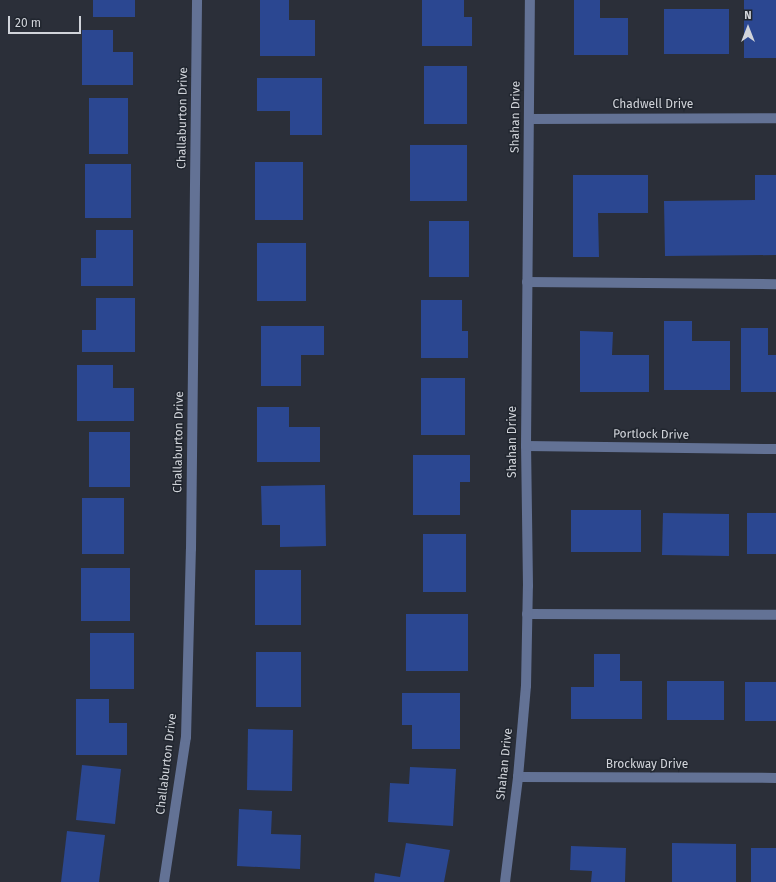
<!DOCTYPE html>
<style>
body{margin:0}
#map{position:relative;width:776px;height:882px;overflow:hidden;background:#2b2f39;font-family:"Fira Sans",sans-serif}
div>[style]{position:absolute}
.building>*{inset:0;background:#2b4791}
.minor>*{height:10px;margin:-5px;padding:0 5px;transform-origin:5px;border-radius:5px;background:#637295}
span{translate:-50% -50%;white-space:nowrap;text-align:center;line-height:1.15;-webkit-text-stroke:3px #21262f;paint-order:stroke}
.street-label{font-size:12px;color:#d1d4da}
.north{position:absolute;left:728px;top:8px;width:40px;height:40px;-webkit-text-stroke:3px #21262f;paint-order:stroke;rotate:0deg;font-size:11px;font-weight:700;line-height:16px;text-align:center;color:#d1d4da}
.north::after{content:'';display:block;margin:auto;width:14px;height:18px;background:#d1d4da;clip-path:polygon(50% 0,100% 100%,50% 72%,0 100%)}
.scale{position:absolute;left:8px;top:16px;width:73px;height:18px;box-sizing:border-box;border:2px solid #d1d4da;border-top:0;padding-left:5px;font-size:12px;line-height:14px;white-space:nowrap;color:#d1d4da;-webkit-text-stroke:3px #21262f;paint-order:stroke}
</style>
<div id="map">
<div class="building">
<i style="clip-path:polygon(93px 0,135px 0,135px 17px,93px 17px)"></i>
<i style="clip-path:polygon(260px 0,289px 0,289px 20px,315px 20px,315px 56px,260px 56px)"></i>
<i style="clip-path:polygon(422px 0,464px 0,464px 17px,472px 17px,472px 46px,422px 46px)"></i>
<i style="clip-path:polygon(574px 0,600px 0,600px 18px,628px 18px,628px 55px,574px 55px)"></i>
<i style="clip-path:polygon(744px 0,776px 0,776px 58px,744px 58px)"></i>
<i style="clip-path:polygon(664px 9px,729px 9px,729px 54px,664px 54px)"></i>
<i style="clip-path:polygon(82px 30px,113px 30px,113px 52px,133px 52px,133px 85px,82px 85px)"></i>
<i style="clip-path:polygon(424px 66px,467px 66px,467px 124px,424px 124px)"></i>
<i style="clip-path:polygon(257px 78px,322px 78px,322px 135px,290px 135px,290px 111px,257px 111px)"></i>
<i style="clip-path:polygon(89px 98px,128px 98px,128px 154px,89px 154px)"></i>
<i style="clip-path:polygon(410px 145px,467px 145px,467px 201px,410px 201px)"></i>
<i style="clip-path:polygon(255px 162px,303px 162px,303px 220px,255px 220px)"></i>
<i style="clip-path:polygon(85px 164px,131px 164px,131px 218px,85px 218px)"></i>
<i style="clip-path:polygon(573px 175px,648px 175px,648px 213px,598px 213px,599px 257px,573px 257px)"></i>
<i style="clip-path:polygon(755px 175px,776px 175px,776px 255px,665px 256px,664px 201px,755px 200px)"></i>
<i style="clip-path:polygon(429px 221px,469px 221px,469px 277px,429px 277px)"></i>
<i style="clip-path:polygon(96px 230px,133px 230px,133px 286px,81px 286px,81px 258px,96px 258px)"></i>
<i style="clip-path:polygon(257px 243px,306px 243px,306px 301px,257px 301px)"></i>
<i style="clip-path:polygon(96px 298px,135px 298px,135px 352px,82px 352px,82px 330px,96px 330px)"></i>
<i style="clip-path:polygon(421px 300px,462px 300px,462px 331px,468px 331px,468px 358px,421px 358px)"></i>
<i style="clip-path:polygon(664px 321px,692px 321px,692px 341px,730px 341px,730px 390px,664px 390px)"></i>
<i style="clip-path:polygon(261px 326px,324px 326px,324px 355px,301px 355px,301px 386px,261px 386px)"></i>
<i style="clip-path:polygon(741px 328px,768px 328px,768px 355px,776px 355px,776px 392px,741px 392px)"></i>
<i style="clip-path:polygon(580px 331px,613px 332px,612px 355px,649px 355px,649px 392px,580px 392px)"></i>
<i style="clip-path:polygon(77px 365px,113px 365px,113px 388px,134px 388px,134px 421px,77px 421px)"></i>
<i style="clip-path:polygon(421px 378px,465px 378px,465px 435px,421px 435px)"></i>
<i style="clip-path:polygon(257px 407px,289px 407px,289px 427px,320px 427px,320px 462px,257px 462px)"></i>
<i style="clip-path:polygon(89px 432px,130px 432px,130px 487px,89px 487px)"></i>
<i style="clip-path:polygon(413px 455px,470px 455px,470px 482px,460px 482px,460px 515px,413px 515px)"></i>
<i style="clip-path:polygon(325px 485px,326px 546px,280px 547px,280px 525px,262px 525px,261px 486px)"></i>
<i style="clip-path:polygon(82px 498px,124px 498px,124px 554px,82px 554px)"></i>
<i style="clip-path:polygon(571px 510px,641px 510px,641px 552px,571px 552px)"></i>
<i style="clip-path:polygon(663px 513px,729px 514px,729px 556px,662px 555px)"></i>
<i style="clip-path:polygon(747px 513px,776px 513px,776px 554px,747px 554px)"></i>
<i style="clip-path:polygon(423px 534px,466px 534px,466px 592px,423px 592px)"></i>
<i style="clip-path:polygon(81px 568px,130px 568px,130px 621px,81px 621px)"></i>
<i style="clip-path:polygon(255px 570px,301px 570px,301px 625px,255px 625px)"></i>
<i style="clip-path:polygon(406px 614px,468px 614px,468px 671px,406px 671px)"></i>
<i style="clip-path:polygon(90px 633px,134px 633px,134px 689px,90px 689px)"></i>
<i style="clip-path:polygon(256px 652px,301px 652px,301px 707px,256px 707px)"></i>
<i style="clip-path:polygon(594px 654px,620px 654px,620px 681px,642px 681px,642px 719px,571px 719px,571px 687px,594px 687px)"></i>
<i style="clip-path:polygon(667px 681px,724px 681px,724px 720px,667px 720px)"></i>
<i style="clip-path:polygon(745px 682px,776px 682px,776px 721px,745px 721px)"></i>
<i style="clip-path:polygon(402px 693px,460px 693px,460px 749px,412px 749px,412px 725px,402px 725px)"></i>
<i style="clip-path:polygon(76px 699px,109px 699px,109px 723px,127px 723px,127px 755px,76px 755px)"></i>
<i style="clip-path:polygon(248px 729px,293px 730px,292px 791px,247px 790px)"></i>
<i style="clip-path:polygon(82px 765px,121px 769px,115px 824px,76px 820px)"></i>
<i style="clip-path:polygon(410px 767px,456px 769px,453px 826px,388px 822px,390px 783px,409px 784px)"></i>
<i style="clip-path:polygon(239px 809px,272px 811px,271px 834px,301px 835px,300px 869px,237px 866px)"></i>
<i style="clip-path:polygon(67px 831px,105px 835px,99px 882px,61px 882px)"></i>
<i style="clip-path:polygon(406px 843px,450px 850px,444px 882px,374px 882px,375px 873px,400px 877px)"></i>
<i style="clip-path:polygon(672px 843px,736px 844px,736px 882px,672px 882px)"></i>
<i style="clip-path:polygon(571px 846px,626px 848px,625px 882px,591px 882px,592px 871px,570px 870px)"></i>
<i style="clip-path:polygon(751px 848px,776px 848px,776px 882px,751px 882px)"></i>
</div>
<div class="minor">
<i style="left:529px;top:119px;width:247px;rotate:-0.2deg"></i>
<i style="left:527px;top:282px;width:249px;rotate:0.5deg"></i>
<i style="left:526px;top:446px;width:250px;rotate:0.7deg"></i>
<i style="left:527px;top:614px;width:249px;rotate:0.2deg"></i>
<i style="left:518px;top:777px;width:258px;rotate:0.2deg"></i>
<i style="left:164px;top:882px;width:147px;rotate:-81.4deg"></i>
<i style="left:186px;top:737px;width:188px;rotate:-88.5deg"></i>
<i style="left:191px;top:549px;width:549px;rotate:-89.37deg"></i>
<i style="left:505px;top:882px;width:106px;rotate:-82.9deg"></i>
<i style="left:518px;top:777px;width:91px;rotate:-85deg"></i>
<i style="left:526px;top:686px;width:100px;rotate:-88.9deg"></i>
<i style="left:528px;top:586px;width:140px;rotate:-90.8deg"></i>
<i style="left:526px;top:446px;width:446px;rotate:-89.5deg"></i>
</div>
<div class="street-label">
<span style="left:653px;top:105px">Chadwell Drive</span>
<span style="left:516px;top:117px;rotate:-89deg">Shahan Drive</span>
<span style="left:183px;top:118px;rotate:-89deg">Challaburton Drive</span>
<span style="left:651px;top:435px;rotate:1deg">Portlock Drive</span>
<span style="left:179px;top:442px;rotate:-89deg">Challaburton Drive</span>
<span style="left:513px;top:442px;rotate:-90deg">Shahan Drive</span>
<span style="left:167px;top:764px;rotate:-83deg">Challaburton Drive</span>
<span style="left:505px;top:764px;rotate:-84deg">Shahan Drive</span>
<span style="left:647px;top:765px">Brockway Drive</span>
</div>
<div class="north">N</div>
<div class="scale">20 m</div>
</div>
